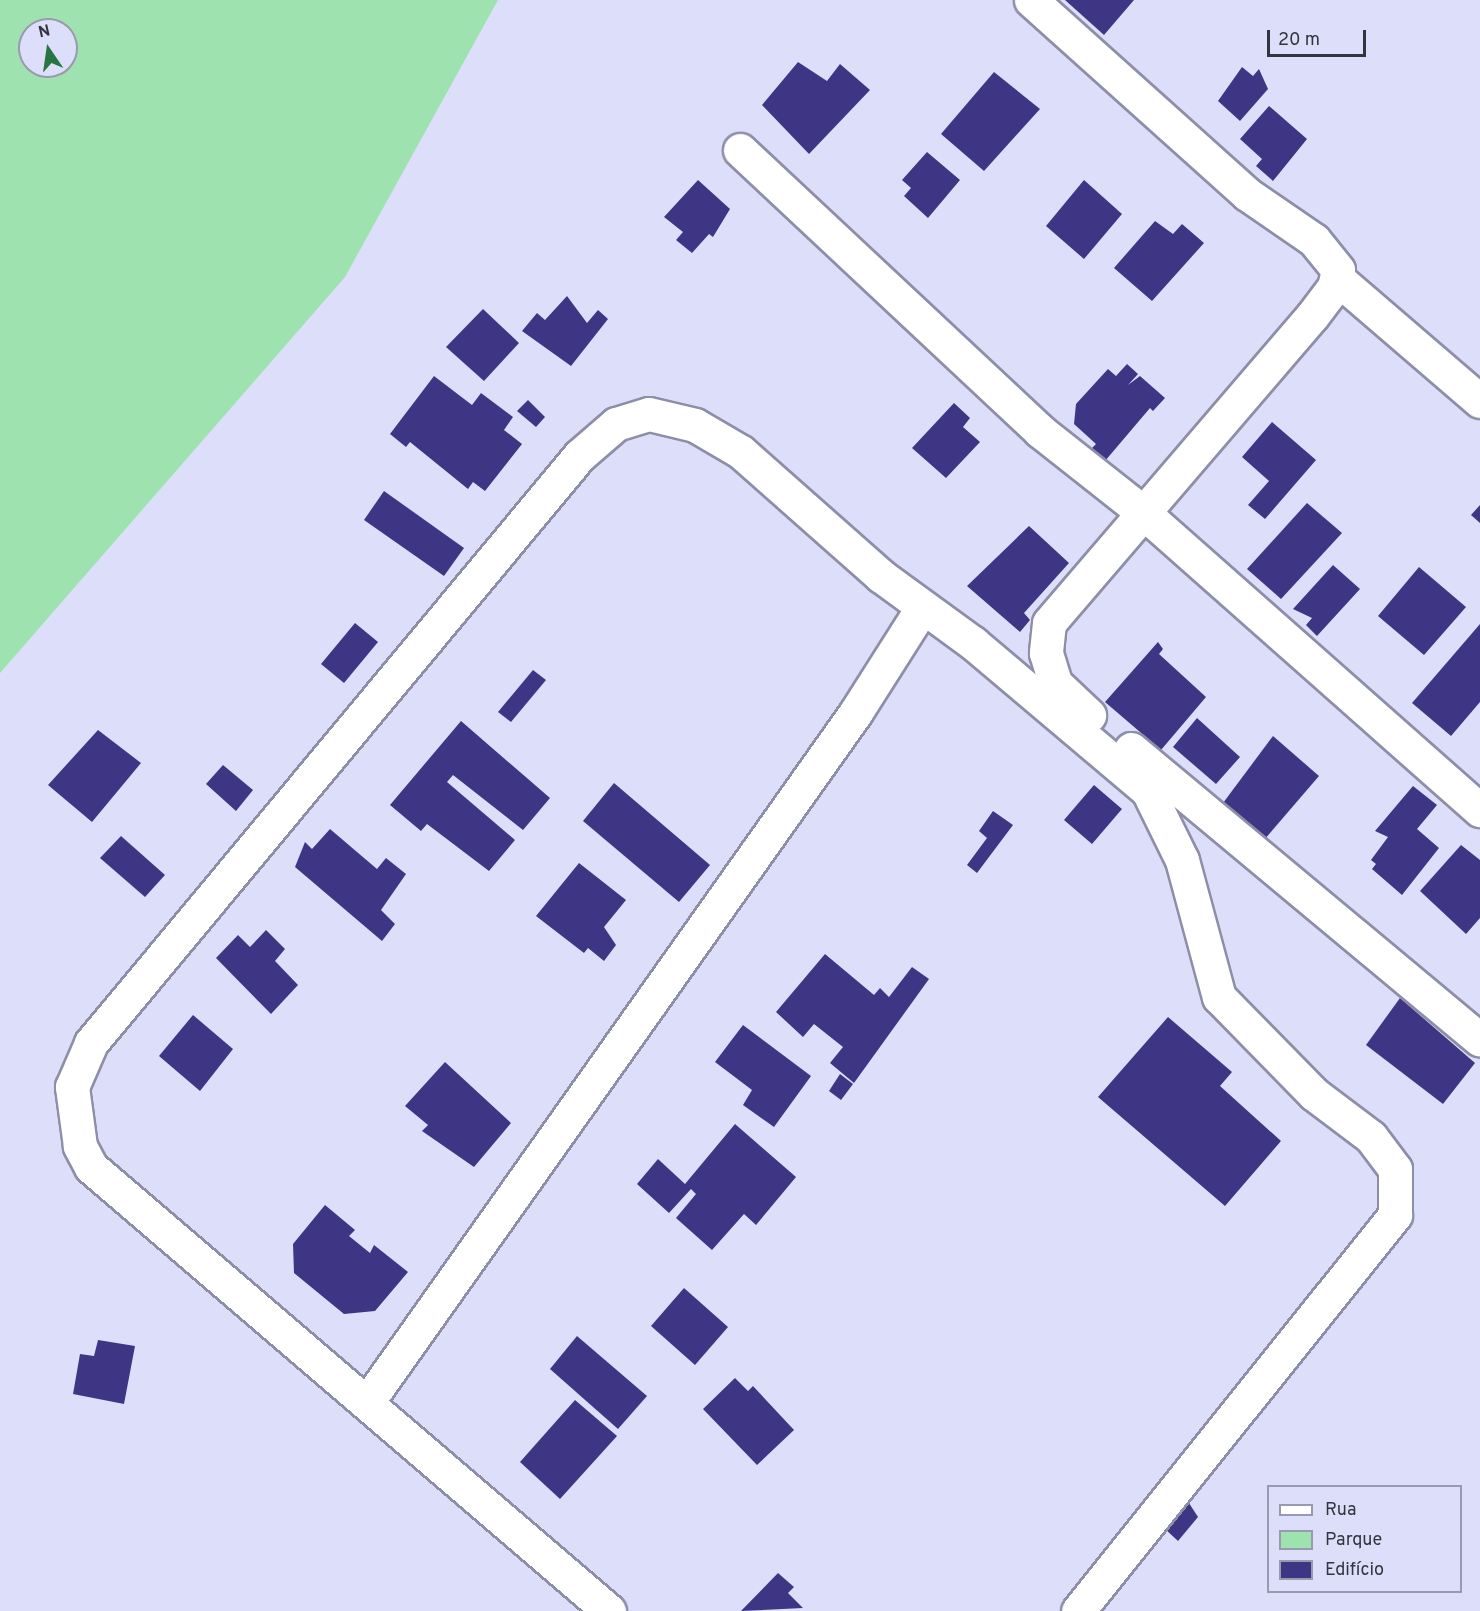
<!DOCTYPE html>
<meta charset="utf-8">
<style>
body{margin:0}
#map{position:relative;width:1480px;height:1611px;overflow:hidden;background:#dcdefa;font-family:Overpass,sans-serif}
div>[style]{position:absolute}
.green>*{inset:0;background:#9ee2b0}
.building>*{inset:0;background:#3e3685}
.roads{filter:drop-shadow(2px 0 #8d8ea8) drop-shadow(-2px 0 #8d8ea8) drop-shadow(0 2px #8d8ea8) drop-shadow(0 -2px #8d8ea8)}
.minor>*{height:33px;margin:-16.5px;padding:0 16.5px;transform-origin:16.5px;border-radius:16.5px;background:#fff}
span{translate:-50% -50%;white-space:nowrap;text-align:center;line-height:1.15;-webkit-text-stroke:6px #dcdefa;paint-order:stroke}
.legend{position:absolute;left:1267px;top:1485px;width:195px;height:108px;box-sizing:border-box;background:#dcdefa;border:2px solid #999aaf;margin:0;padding:8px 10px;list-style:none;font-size:18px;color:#34343f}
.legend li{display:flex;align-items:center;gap:12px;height:30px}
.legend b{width:30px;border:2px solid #999aaf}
.north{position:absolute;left:18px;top:18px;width:60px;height:60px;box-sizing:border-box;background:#dcdefa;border:2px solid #999aaf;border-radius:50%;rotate:347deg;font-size:16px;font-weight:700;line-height:24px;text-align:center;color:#34343f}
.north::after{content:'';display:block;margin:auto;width:21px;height:27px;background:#287544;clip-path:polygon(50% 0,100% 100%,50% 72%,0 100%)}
.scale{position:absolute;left:1267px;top:30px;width:99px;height:27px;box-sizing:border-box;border:3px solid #34343f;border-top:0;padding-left:8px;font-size:18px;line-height:21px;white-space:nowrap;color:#34343f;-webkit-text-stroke:4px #dcdefa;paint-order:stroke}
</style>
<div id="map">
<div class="green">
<i style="clip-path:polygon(evenodd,0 0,498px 0,345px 277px,0 673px,0 0,30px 30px,66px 30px,66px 66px,30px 66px,30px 30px)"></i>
</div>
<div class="building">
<i style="clip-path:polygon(1065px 0,1134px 0,1104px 35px)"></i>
<i style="clip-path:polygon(798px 62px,827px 81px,840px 64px,870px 90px,809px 154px,762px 105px)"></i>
<i style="clip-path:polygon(1242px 67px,1253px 76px,1259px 69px,1268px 89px,1240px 121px,1218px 101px)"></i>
<i style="clip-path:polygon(994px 72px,1040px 109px,984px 171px,941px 134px)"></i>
<i style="clip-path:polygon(1269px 106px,1307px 139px,1273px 181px,1256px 166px,1262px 159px,1240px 139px)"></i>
<i style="clip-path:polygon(927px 152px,960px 180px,928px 218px,904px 196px,911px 188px,902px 180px)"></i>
<i style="clip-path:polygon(698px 180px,730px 209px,713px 237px,709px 234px,692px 253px,676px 240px,683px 232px,664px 217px)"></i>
<i style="clip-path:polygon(1084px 180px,1122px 214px,1084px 259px,1046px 226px)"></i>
<i style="clip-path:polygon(1155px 221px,1173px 234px,1182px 224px,1204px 243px,1152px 301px,1114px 268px)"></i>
<i style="clip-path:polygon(567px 296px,587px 323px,598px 310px,608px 319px,571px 366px,522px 331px,537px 313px,545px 320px)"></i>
<i style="clip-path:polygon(483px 309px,519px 343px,484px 381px,446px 347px)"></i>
<i style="clip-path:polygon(1127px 364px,1138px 374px,1128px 385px,1140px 376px,1165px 398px,1153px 411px,1150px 408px,1105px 461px,1091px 449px,1096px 444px,1074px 424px,1076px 404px,1108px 369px,1116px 376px)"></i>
<i style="clip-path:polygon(434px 376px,472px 405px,481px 393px,513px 417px,504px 430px,522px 444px,485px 491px,473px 482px,468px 489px,410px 442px,406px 447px,390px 434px)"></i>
<i style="clip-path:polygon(528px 400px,545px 417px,536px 427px,517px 411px)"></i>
<i style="clip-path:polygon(954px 403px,970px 418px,963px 427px,980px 442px,946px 478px,912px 448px)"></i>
<i style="clip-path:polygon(1272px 422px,1316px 460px,1265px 519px,1248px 505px,1269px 481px,1242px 457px)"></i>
<i style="clip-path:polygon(384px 491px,464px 548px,444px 576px,364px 520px)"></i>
<i style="clip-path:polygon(1307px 503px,1342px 533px,1281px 599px,1247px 569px)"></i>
<i style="clip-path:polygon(1480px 505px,1480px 523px,1471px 515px)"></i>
<i style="clip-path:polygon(1029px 526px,1069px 563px,1024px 613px,1030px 620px,1020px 632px,967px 586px)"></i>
<i style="clip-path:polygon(1333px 565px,1360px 589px,1317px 636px,1306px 625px,1312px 618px,1293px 609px)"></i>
<i style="clip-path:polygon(1419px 567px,1466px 607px,1424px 655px,1378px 616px)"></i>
<i style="clip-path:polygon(355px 623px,378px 642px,344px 683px,321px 664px)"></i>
<i style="clip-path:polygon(1480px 624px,1480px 702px,1451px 736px,1412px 703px)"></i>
<i style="clip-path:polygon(1158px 642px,1163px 649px,1159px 654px,1206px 697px,1161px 750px,1105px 702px)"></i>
<i style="clip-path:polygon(533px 670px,546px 680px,511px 722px,498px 712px)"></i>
<i style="clip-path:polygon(1197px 718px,1240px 757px,1216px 784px,1173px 747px)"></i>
<i style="clip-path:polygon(461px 721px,550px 798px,523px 830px,453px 775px,447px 782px,515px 840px,489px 871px,427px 824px,421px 831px,390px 805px)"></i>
<i style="clip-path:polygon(98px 730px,141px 763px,92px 822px,48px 785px)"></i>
<i style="clip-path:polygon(1273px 736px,1319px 776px,1264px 840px,1223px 803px)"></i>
<i style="clip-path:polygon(223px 765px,253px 790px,236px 811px,206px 784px)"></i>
<i style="clip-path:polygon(614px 783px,710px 865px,679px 902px,583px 821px)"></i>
<i style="clip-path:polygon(1094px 785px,1122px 809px,1092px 844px,1064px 820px)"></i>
<i style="clip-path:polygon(1413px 786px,1437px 805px,1417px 829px,1439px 848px,1402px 895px,1372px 869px,1376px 864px,1371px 860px,1388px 837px,1375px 831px)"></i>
<i style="clip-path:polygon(993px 811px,1013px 825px,977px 873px,967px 865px,987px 838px,979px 831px)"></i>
<i style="clip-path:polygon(330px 829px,377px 869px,386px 858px,406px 874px,381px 910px,395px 924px,382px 941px,295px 867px,305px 842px,312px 849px)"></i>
<i style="clip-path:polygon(121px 836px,165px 875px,145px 897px,100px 858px)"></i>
<i style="clip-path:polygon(1461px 845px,1480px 860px,1480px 918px,1466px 934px,1420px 891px)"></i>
<i style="clip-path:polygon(579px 863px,626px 900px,604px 927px,616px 945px,604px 961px,588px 948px,584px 953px,536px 916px)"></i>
<i style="clip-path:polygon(266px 930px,285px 949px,275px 961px,298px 985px,271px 1014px,216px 958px,238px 935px,250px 947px)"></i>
<i style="clip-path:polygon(825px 954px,874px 995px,880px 988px,889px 997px,912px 967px,929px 979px,854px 1083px,830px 1063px,843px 1047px,814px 1024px,803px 1037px,776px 1012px)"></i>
<i style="clip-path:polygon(1400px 998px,1475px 1063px,1443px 1104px,1366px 1045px)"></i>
<i style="clip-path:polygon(193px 1015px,233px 1049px,200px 1091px,159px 1056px)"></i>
<i style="clip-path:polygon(1168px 1017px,1232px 1072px,1220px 1086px,1281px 1141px,1225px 1206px,1098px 1097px)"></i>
<i style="clip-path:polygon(743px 1025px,811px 1076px,774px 1127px,743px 1105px,752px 1090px,715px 1062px)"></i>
<i style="clip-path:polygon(445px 1062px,511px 1123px,474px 1167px,422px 1131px,428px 1125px,405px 1106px)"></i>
<i style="clip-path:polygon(840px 1074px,853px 1084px,841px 1100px,829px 1091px)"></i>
<i style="clip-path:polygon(735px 1124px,796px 1177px,756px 1225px,744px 1214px,712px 1250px,676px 1218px,696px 1194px,691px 1189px,669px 1213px,637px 1184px,658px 1159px,685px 1184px)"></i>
<i style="clip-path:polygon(325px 1205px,355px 1230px,349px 1236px,370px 1253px,374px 1245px,408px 1272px,375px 1311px,344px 1314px,294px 1273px,293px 1244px)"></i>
<i style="clip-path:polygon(684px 1288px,728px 1327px,695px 1365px,651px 1326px)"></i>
<i style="clip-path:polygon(577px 1336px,647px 1396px,618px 1429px,550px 1369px)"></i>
<i style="clip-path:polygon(98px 1340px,135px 1346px,124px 1404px,73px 1394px,80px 1354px,94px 1356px)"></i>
<i style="clip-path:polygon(735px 1378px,748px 1391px,753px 1386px,794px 1430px,757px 1465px,703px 1409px)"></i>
<i style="clip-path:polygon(575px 1400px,617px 1436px,560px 1499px,520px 1462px)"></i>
<i style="clip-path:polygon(1187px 1500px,1198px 1517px,1178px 1541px,1164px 1528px)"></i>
<i style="clip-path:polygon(778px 1573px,794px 1587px,788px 1593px,803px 1608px,741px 1611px)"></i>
</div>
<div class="roads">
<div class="minor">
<i style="left:1031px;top:0;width:290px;rotate:41.9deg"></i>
<i style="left:1247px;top:194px;width:81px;rotate:34.5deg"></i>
<i style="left:1314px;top:240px;width:38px;rotate:51deg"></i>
<i style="left:1338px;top:270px;width:17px;rotate:103deg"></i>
<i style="left:1334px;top:287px;width:36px;rotate:127deg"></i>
<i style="left:1312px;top:316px;width:404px;rotate:130.6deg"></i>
<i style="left:1049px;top:623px;width:30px;rotate:96deg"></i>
<i style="left:1046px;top:653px;width:31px;rotate:73deg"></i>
<i style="left:1055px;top:683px;width:47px;rotate:43.3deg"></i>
<i style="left:740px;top:150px;width:411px;rotate:43.1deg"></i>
<i style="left:1040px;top:431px;width:134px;rotate:38.3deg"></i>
<i style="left:1145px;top:514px;width:447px;rotate:41.5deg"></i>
<i style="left:1338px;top:279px;width:187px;rotate:40.7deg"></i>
<i style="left:1131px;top:749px;width:454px;rotate:39.8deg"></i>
<i style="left:368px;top:1401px;width:844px;rotate:-54.69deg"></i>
<i style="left:856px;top:712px;width:123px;rotate:-57.6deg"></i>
<i style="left:609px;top:1611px;width:682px;rotate:-139.4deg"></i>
<i style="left:91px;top:1167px;width:24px;rotate:-118deg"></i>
<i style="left:80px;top:1146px;width:60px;rotate:-97.7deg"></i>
<i style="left:72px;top:1087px;width:48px;rotate:-66.6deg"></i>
<i style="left:91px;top:1043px;width:763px;rotate:-50.26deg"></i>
<i style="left:579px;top:456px;width:49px;rotate:-40.9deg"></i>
<i style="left:616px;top:424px;width:34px;rotate:-17deg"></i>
<i style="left:649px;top:414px;width:47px;rotate:13.4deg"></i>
<i style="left:695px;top:425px;width:53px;rotate:30.4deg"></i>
<i style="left:741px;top:452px;width:187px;rotate:41.5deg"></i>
<i style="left:881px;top:576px;width:114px;rotate:36.1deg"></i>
<i style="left:973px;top:643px;width:229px;rotate:40.2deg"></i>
<i style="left:1148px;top:791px;width:77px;rotate:63.8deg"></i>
<i style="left:1182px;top:860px;width:142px;rotate:74.9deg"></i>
<i style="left:1219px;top:997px;width:136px;rotate:45.6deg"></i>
<i style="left:1314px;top:1094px;width:71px;rotate:37deg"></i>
<i style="left:1371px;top:1137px;width:40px;rotate:53deg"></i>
<i style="left:1395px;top:1169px;width:46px;rotate:90deg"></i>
<i style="left:1395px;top:1215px;width:507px;rotate:128.68deg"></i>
</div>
</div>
<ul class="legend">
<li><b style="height:8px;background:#fff"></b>Rua</li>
<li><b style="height:16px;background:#9ee2b0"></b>Parque</li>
<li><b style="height:16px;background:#3e3685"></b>Edifício</li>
</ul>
<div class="north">N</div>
<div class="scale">20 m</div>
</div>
